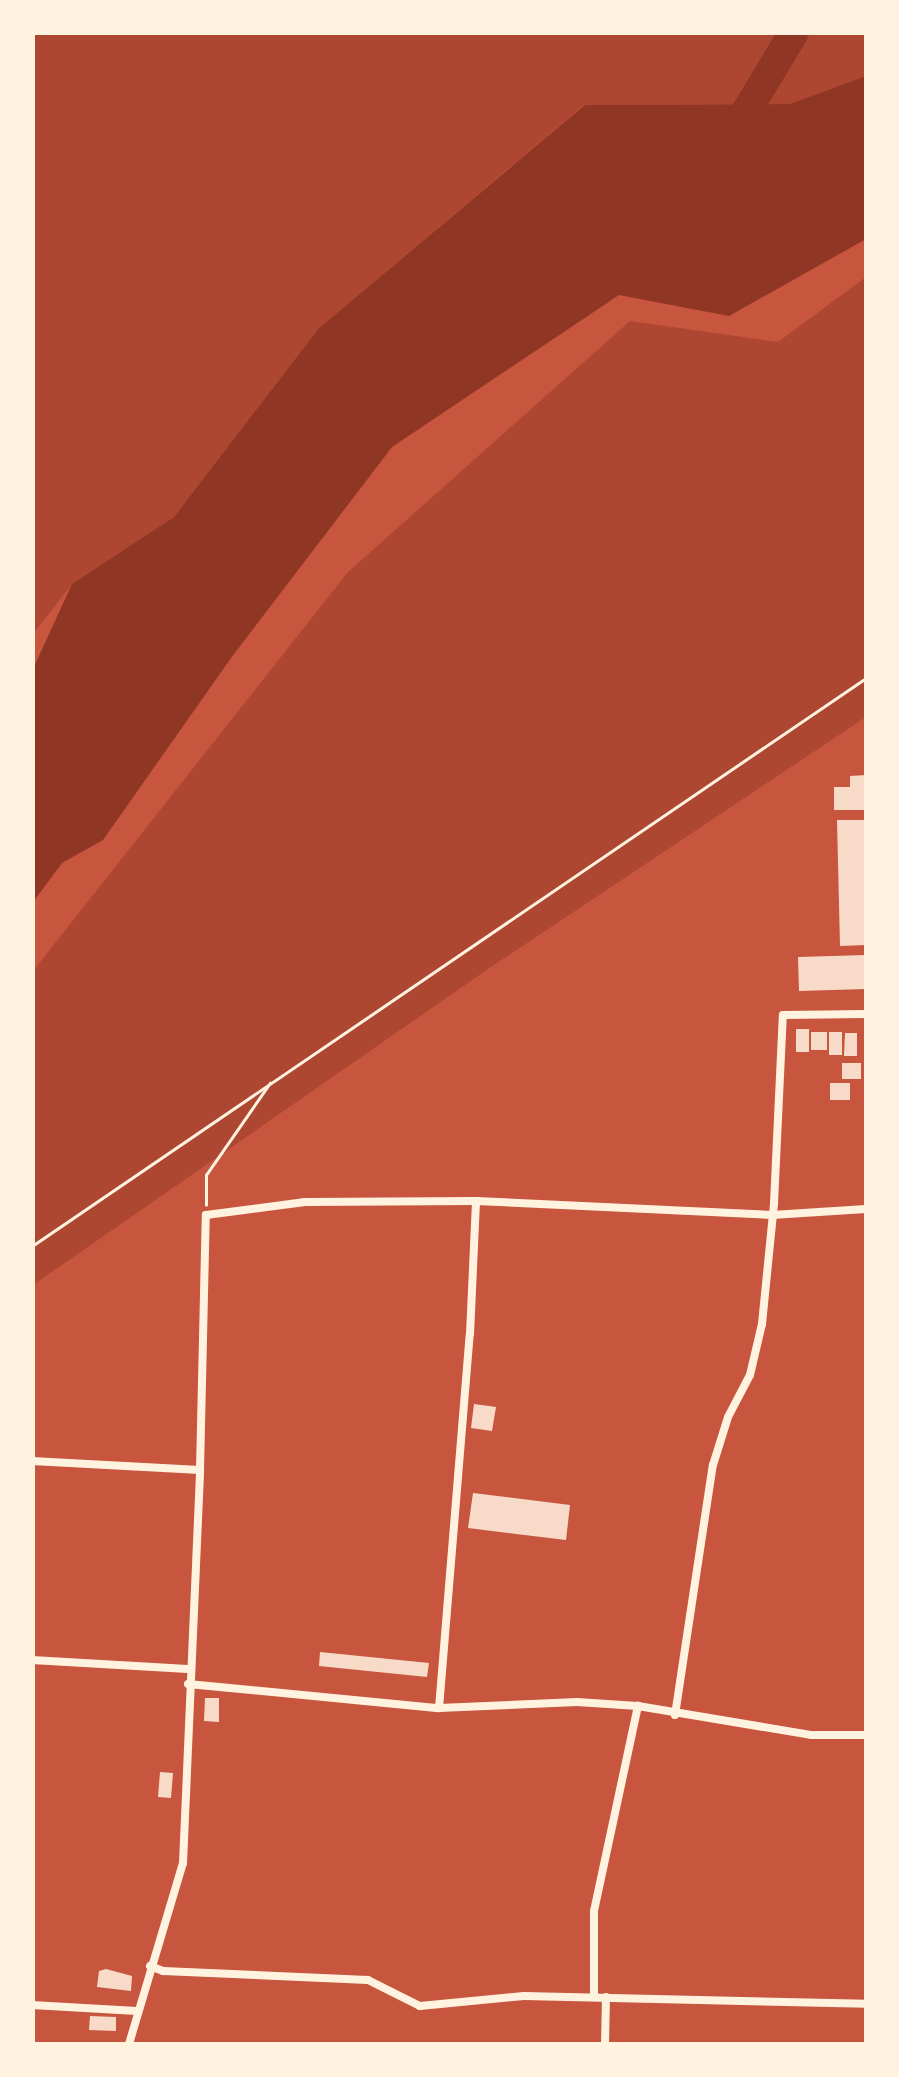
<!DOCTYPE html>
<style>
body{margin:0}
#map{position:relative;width:899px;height:2077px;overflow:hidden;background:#c8553d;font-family:Jost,sans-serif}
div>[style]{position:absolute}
.green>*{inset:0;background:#ae4732}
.water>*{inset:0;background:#8f3625}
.river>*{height:30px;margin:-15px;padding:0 15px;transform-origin:15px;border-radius:15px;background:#8f3625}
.building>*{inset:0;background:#f7dbc8}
.path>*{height:2.5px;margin:-1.25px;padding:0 1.25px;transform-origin:1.25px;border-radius:1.25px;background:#fff3e0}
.minor>*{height:8px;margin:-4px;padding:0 4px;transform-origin:4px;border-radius:4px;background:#fff3e0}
span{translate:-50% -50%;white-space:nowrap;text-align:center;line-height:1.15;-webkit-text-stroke:8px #fff3e0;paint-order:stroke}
.frame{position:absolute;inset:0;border:35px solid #fff3e0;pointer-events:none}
</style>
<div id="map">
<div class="green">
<i style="clip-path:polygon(33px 33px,866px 33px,866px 76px,790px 104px,584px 105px,319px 328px,174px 517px,72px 584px,33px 634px)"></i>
<i style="clip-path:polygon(866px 277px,866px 717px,488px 969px,33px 1285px,33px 971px,348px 572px,630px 321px,778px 342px)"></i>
</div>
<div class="water">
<i style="clip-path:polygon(866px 76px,866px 239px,729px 316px,619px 295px,392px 447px,231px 658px,103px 840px,62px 863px,33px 902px,33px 669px,72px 584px,174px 517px,319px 328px,585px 105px,790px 104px)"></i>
</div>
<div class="river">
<i style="left:731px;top:137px;width:122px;rotate:-59deg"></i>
</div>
<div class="building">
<i style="clip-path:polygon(866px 775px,866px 810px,834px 810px,834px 787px,850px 787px,850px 776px)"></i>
<i style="clip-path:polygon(837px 820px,866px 820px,866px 945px,840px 946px)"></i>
<i style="clip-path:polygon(866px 955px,866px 989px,799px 991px,798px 957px)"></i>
<i style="clip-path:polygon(796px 1029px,809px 1029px,809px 1052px,796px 1052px)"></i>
<i style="clip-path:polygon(811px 1032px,827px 1032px,827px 1050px,811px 1050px)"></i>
<i style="clip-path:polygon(829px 1032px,842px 1032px,842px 1055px,829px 1055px)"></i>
<i style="clip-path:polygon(845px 1033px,857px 1033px,857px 1056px,844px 1056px)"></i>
<i style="clip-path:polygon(842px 1063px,861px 1063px,861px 1079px,842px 1079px)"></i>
<i style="clip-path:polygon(830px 1083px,850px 1083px,850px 1100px,830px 1100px)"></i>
<i style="clip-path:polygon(474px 1404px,496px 1407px,492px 1431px,471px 1428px)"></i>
<i style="clip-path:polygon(473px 1493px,570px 1505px,566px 1540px,468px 1528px)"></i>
<i style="clip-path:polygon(320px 1652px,429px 1663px,427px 1677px,319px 1666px)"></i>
<i style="clip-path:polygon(205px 1698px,219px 1698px,219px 1722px,204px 1721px)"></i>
<i style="clip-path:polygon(160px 1772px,173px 1773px,171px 1798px,158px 1797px)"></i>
<i style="clip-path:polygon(106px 1969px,132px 1976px,131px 1991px,97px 1987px,99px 1971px)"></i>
<i style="clip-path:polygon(90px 2016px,116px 2017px,116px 2031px,89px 2030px)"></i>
</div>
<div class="path">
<i style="left:206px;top:1205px;width:30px;rotate:-90deg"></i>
<i style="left:206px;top:1175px;width:112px;rotate:-55.2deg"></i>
<i style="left:32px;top:1246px;width:1009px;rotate:-34.26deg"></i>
</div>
<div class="minor">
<i style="left:32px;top:1461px;width:168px;rotate:3.1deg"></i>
<i style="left:32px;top:1660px;width:156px;rotate:3.3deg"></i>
<i style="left:188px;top:1684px;width:252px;rotate:5.5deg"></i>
<i style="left:439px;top:1708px;width:138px;rotate:-2.5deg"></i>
<i style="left:577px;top:1702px;width:61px;rotate:3.8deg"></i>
<i style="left:638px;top:1706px;width:175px;rotate:9.5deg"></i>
<i style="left:811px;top:1735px;width:55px"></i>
<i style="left:439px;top:1708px;width:375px;rotate:-85.3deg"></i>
<i style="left:470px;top:1334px;width:133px;rotate:-87.4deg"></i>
<i style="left:675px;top:1715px;width:253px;rotate:-81.4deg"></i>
<i style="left:713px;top:1465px;width:50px;rotate:-72.6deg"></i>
<i style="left:728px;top:1417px;width:47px;rotate:-62.4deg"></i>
<i style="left:750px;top:1375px;width:52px;rotate:-76.8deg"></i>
<i style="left:762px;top:1324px;width:122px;rotate:-84.3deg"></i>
<i style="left:774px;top:1203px;width:188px;rotate:-87.3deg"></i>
<i style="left:783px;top:1015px;width:83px;rotate:-0.7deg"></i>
<i style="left:150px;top:1966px;width:14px;rotate:21deg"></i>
<i style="left:163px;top:1971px;width:205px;rotate:2.5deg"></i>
<i style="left:368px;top:1980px;width:58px;rotate:26.6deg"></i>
<i style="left:420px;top:2006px;width:104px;rotate:-5.5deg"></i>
<i style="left:524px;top:1996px;width:342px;rotate:1.3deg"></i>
<i style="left:594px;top:1997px;width:86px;rotate:-90deg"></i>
<i style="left:594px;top:1911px;width:210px;rotate:-77.9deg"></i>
<i style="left:32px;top:2005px;width:105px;rotate:3.3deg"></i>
<i style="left:129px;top:2044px;width:189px;rotate:-73.4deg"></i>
<i style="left:183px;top:1863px;width:393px;rotate:-87.5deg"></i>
<i style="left:200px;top:1470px;width:255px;rotate:-88.7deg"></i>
<i style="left:206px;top:1215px;width:100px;rotate:-7.5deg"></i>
<i style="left:305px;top:1202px;width:171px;rotate:-0.3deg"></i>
<i style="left:476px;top:1201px;width:296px;rotate:2.7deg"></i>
<i style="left:772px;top:1215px;width:94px;rotate:-3.7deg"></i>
<i style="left:605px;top:2044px;width:47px;rotate:-88.8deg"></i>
</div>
<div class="frame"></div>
</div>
